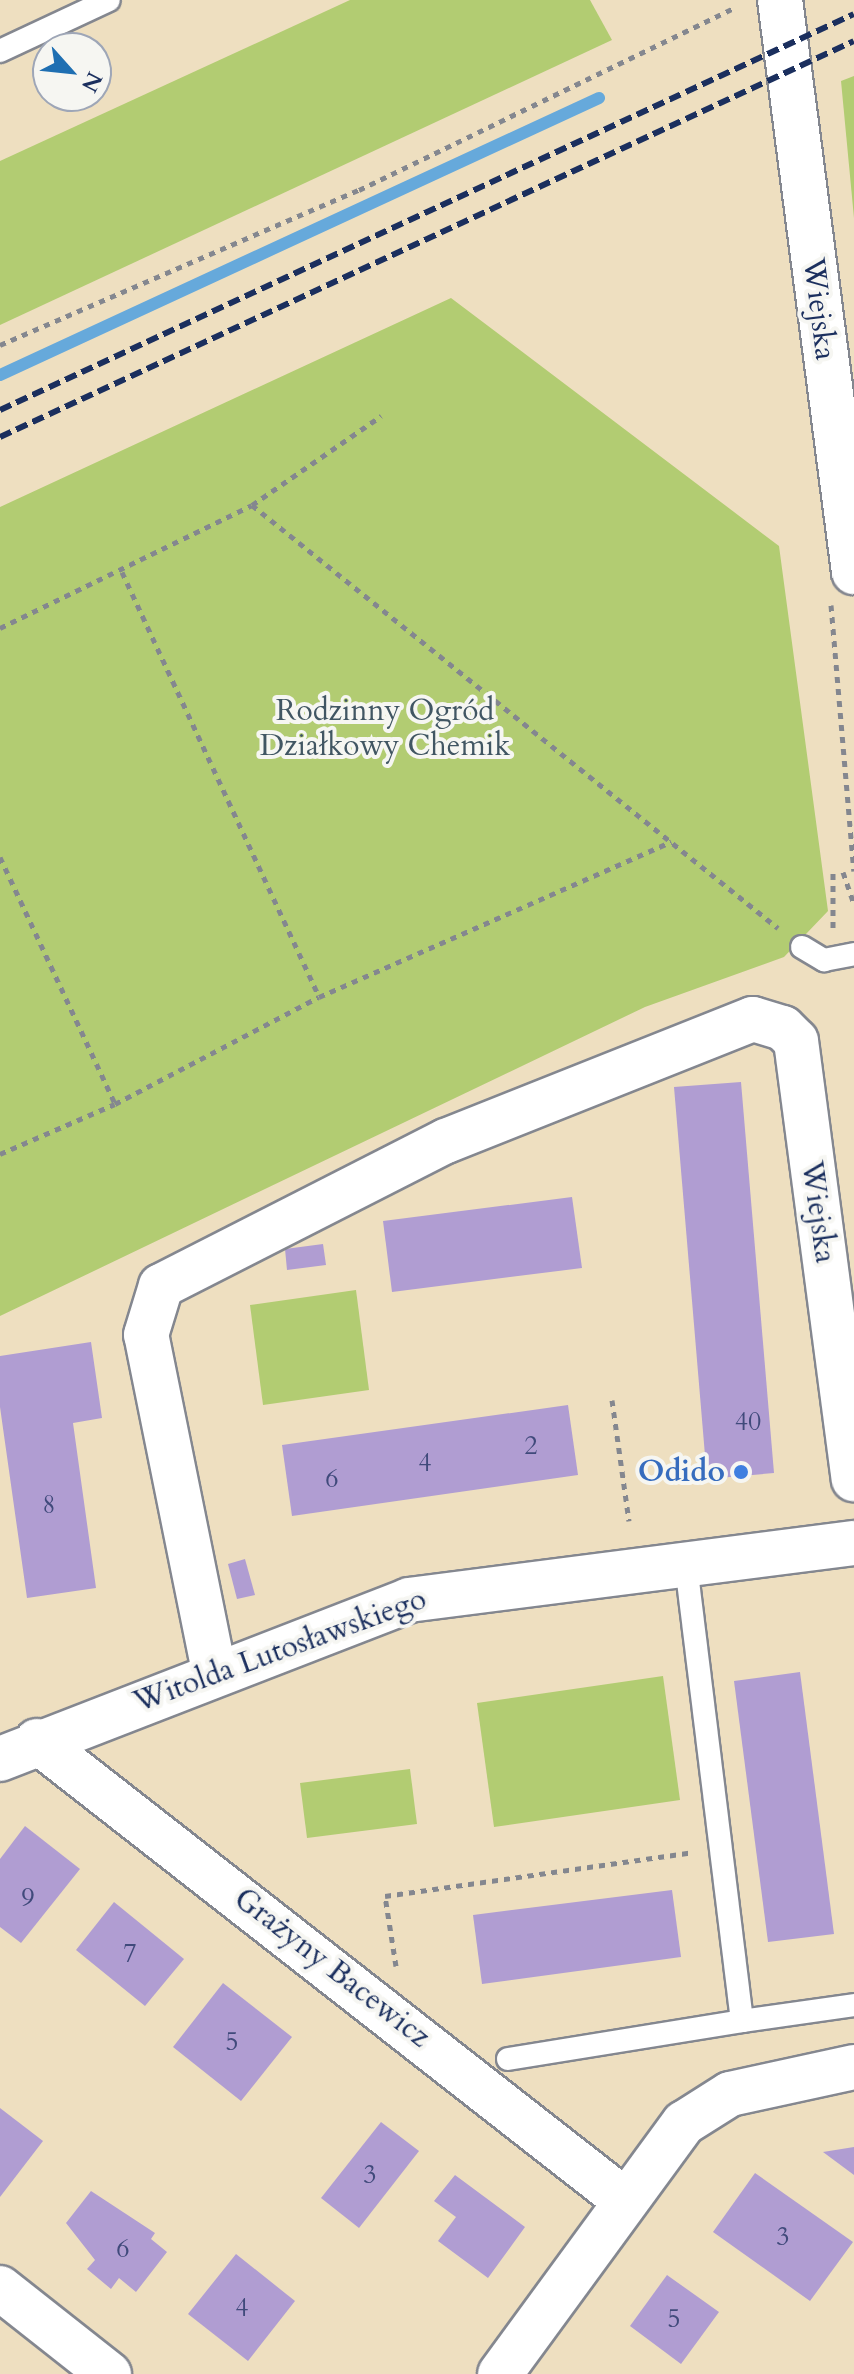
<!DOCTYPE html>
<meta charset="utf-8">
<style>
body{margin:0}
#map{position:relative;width:854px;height:2374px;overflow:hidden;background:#eedfc0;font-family:Cardo,serif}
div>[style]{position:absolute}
.green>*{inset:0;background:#b2cc72}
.stream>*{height:12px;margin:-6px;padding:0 6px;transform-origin:6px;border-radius:6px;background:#66a9db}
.building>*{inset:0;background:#b09dd2}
.path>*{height:5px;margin-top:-2.5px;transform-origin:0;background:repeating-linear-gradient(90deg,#84878f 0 6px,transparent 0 12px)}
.roads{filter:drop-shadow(2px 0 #84878f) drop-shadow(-2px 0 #84878f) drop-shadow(0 2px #84878f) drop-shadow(0 -2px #84878f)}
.service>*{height:22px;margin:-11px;padding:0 11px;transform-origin:11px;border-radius:11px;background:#fff}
.minor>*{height:44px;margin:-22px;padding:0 22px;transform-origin:22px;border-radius:22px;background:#fff}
.secondary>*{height:44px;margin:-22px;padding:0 22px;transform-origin:22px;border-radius:22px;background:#fff}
.rail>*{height:6px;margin-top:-3px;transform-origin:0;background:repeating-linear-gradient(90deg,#1b2f5e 0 12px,transparent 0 18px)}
.dots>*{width:22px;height:22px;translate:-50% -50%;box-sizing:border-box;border:4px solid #f6f6f2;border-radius:50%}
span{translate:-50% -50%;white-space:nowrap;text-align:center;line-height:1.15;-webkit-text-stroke:8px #f6f6f2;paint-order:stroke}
.number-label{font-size:26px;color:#404a7b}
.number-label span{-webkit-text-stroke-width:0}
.street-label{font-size:30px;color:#1b2f5e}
.park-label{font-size:30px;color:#415663}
.shop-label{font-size:30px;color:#366cbe;font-weight:700}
.right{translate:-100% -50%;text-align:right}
.north{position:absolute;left:32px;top:32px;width:80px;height:80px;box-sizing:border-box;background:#f6f6f2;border:2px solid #9ea6b7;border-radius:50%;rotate:117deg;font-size:22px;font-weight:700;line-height:32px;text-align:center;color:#1b2f5e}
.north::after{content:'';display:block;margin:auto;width:28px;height:36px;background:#1f6fb2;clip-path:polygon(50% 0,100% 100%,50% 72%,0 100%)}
</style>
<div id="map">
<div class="green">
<i style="clip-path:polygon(350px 0,590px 0,612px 40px,0 325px,0 161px)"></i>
<i style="clip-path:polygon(854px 76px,854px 218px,841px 81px)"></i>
<i style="clip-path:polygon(451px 298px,779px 546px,828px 911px,784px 957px,645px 1007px,0 1316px,0 507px)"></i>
<i style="clip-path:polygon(356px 1290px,369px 1390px,263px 1405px,250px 1305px)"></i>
<i style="clip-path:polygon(663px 1676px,680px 1800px,494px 1827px,477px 1703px)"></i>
<i style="clip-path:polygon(410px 1769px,417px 1824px,307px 1838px,300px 1783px)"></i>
</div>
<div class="stream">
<i style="left:0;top:375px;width:660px;rotate:-24.82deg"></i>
</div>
<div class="building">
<i style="clip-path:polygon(741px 1082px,774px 1473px,707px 1479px,674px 1087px)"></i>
<i style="clip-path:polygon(572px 1197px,582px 1268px,392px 1292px,383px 1221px)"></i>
<i style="clip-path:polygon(323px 1244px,326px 1265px,287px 1270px,285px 1249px)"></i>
<i style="clip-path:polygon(91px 1342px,102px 1418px,73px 1423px,96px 1588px,27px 1598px,0 1407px,0 1356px)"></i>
<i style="clip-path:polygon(568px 1405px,578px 1475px,292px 1516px,282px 1445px)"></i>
<i style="clip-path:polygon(245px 1559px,255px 1595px,237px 1599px,228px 1564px)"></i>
<i style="clip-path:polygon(800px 1672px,834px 1934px,768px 1942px,734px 1681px)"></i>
<i style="clip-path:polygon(25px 1826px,80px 1869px,21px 1943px,0 1927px,0 1859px)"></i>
<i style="clip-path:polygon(672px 1890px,681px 1957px,482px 1984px,473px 1915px)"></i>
<i style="clip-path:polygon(114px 1902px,184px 1959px,145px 2006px,76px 1950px)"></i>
<i style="clip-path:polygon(223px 1983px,292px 2037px,241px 2101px,173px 2047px)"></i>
<i style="clip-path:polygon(0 2108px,43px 2141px,0 2197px)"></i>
<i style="clip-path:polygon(381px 2122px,419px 2151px,359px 2228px,321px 2198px)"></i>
<i style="clip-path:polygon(854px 2147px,854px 2175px,823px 2152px)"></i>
<i style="clip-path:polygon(755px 2173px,853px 2242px,810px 2301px,713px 2232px)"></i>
<i style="clip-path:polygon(455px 2175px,525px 2227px,488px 2278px,438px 2241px,456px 2217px,434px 2201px)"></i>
<i style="clip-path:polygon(91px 2191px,155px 2233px,151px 2239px,167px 2252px,136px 2292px,119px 2278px,111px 2289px,87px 2269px,95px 2260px,66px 2223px)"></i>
<i style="clip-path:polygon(236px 2254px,295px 2301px,248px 2361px,188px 2314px)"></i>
<i style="clip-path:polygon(667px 2275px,719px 2312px,681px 2364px,630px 2326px)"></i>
</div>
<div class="path">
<i style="left:0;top:345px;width:391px;rotate:-23.4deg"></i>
<i style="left:359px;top:190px;width:419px;rotate:-25.9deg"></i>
<i style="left:252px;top:505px;width:675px;rotate:38.81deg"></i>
<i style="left:122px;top:572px;width:468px;rotate:65.1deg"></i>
<i style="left:831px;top:605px;width:267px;rotate:85.1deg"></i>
<i style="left:0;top:628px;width:280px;rotate:-26deg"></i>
<i style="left:252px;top:505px;width:157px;rotate:-34.6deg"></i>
<i style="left:0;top:857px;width:272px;rotate:65deg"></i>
<i style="left:843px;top:872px;width:34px;rotate:71deg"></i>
<i style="left:833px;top:928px;width:58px;rotate:-90deg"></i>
<i style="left:0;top:1154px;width:125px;rotate:-23.5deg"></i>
<i style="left:115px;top:1104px;width:230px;rotate:-27.7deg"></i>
<i style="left:319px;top:997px;width:385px;rotate:-23.8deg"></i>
<i style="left:612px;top:1400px;width:122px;rotate:82deg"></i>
<i style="left:396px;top:1966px;width:71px;rotate:-98.9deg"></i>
<i style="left:385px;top:1896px;width:307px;rotate:-8.1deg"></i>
</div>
<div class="roads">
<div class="service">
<i style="left:0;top:51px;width:120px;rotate:-25.1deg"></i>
<i style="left:802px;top:947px;width:26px;rotate:31deg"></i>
<i style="left:824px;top:960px;width:31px;rotate:-11deg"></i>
<i style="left:742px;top:2021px;width:113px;rotate:-8.1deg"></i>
<i style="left:508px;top:2059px;width:237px;rotate:-9.2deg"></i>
<i style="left:742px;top:2021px;width:466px;rotate:-97deg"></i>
</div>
<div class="minor">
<i style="left:214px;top:1671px;width:343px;rotate:-101.4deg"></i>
<i style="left:146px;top:1335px;width:51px;rotate:-73deg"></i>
<i style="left:161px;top:1286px;width:320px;rotate:-27deg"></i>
<i style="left:446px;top:1141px;width:330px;rotate:-21.7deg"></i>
<i style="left:753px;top:1019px;width:31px;rotate:17deg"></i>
<i style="left:783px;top:1028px;width:18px;rotate:45deg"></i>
<i style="left:796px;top:1041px;width:442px;rotate:82.5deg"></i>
<i style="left:37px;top:1741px;width:744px;rotate:38.01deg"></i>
<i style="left:0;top:1759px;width:439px;rotate:-21.2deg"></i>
<i style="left:409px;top:1600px;width:449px;rotate:-7.3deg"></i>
<i style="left:0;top:2288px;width:139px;rotate:38.3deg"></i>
<i style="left:500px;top:2374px;width:311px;rotate:-53.8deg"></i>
<i style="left:684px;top:2123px;width:54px;rotate:-32.2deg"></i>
<i style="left:730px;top:2094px;width:127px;rotate:-12.3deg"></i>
</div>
<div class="secondary">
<i style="left:780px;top:0;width:577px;rotate:82.63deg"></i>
</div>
</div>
<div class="rail">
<i style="left:0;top:410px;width:941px;rotate:-24.88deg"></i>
<i style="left:0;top:437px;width:941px;rotate:-24.88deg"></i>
</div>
<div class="dots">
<i style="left:741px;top:1472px;background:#3f7fe0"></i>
</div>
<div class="number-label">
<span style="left:748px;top:1422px">40</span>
<span style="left:531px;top:1446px">2</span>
<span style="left:425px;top:1463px">4</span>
<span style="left:332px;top:1479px">6</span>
<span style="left:49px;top:1505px">8</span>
<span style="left:28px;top:1898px">9</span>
<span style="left:130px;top:1954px">7</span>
<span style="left:232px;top:2042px">5</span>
<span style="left:370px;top:2175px">3</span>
<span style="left:783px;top:2237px">3</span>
<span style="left:123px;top:2249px">6</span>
<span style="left:242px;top:2308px">4</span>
<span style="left:674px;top:2319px">5</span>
</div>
<div class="street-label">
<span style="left:819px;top:309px;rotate:83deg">Wiejska</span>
<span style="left:818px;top:1212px;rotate:82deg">Wiejska</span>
<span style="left:280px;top:1651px;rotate:-20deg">Witolda Lutosławskiego</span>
<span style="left:332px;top:1968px;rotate:38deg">Grażyny Bacewicz</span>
</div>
<div class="park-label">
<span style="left:385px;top:728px">Rodzinny Ogród<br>Działkowy Chemik</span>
</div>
<div class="shop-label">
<span class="right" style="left:725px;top:1472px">Odido</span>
</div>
<div class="north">N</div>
</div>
